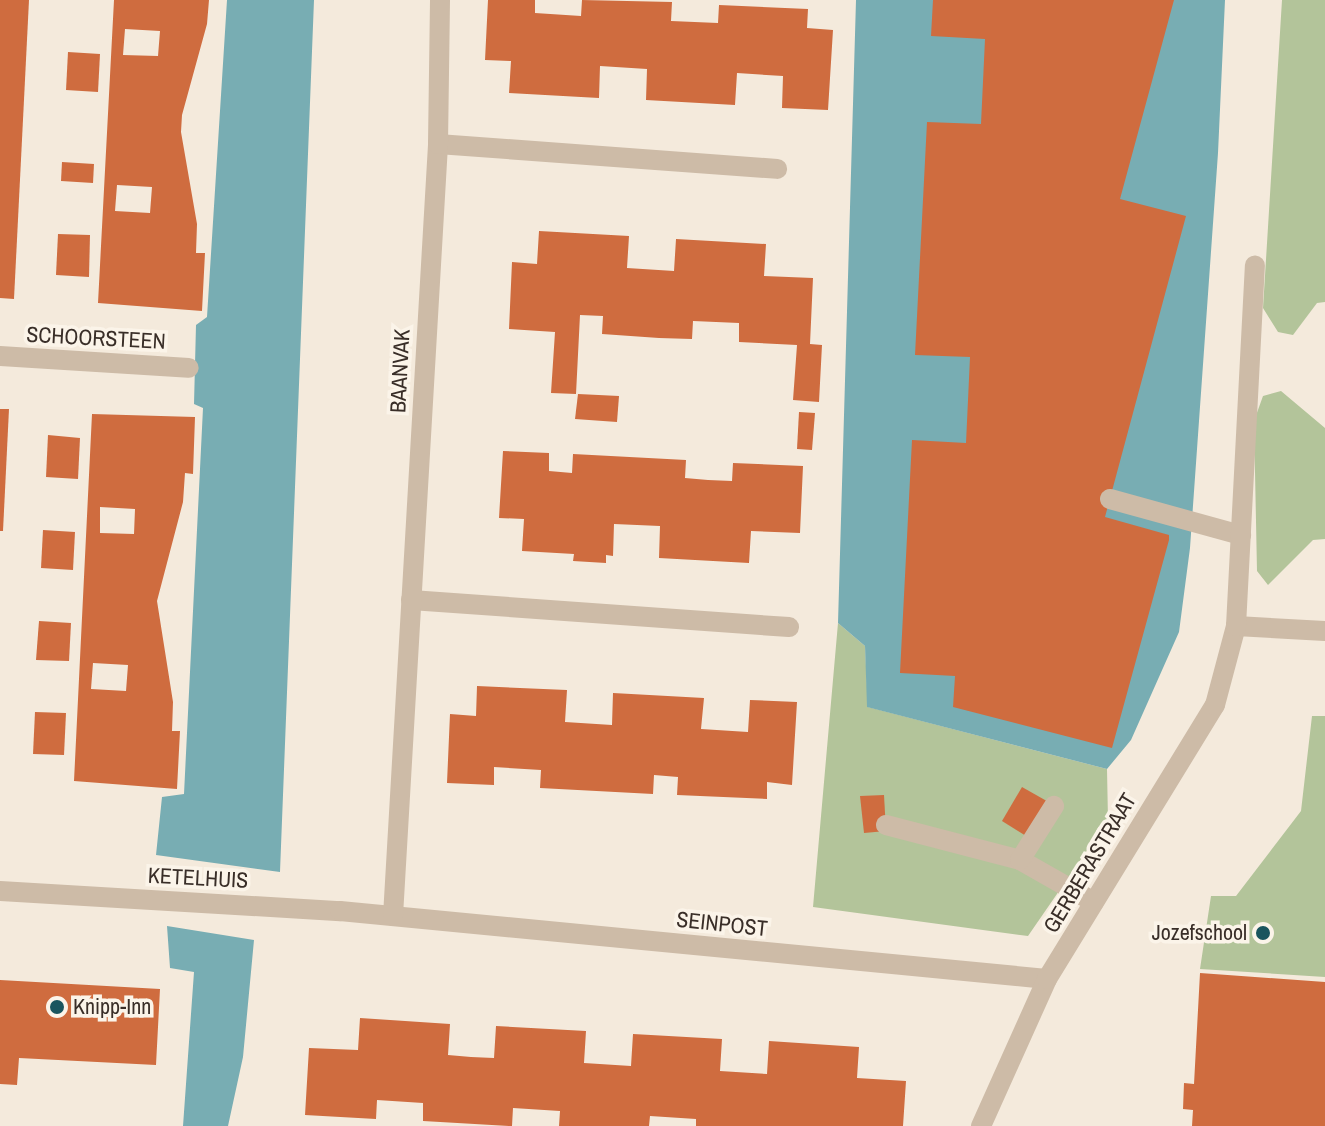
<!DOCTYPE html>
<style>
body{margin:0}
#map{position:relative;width:1325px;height:1126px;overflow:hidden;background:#f4eadc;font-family:"Archivo Narrow",sans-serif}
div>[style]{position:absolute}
.green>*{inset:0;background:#b3c49a}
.water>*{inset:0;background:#78adb3}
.building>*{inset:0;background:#cf6c3f}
.minor>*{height:20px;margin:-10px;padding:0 10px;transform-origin:10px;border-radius:10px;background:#cdbba7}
.dots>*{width:22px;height:22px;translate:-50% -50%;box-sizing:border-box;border:4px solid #fbf4e9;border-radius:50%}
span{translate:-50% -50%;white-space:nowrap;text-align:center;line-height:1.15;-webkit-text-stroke:7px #fbf4e9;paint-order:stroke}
.street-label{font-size:22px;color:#392e28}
.poi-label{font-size:22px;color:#392e28}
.right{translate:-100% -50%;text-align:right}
.left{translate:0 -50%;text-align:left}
</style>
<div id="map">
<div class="green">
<i style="clip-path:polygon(1282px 0,1325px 0,1325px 302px,1317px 303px,1293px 335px,1278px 332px,1263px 308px)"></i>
<i style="clip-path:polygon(1281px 391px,1325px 428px,1325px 539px,1313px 540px,1268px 585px,1257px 571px,1254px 421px,1263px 396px)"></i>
<i style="clip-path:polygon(838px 623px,865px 646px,868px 707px,1107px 769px,1108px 820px,1028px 936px,813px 907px)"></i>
<i style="clip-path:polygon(1312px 716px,1325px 716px,1325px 977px,1200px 969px,1211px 896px,1236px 896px,1301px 811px)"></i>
</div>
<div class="water">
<i style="clip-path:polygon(227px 0,314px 0,280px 872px,156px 855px,162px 797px,184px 794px,203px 408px,194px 404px,196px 325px,207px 317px)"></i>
<i style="clip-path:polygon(856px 0,1225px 0,1218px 153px,1190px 548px,1179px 632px,1131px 740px,1107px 769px,867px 707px,865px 646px,838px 623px)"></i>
<i style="clip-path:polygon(167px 926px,254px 940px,243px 1057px,228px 1126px,183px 1126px,194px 972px,170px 968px)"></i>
</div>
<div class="building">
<i style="clip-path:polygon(0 0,29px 0,14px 299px,0 298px)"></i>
<i style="clip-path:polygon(evenodd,114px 0,209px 0,207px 24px,182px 115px,181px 132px,197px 224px,196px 253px,205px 253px,202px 311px,98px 303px,114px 0,125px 29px,160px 31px,158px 56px,123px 55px,125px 29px,114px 0,117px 185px,152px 187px,150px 213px,115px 211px,117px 185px)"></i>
<i style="clip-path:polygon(488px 0,535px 0,535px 13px,581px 16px,582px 0,672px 2px,671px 21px,718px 23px,719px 5px,808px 9px,807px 28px,833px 30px,828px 110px,782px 108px,783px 76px,737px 73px,735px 105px,646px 100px,647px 69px,600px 66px,599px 98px,509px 93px,511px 61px,485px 60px)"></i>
<i style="clip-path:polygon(933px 0,1174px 0,1120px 199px,1186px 216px,1105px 517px,1169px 535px,1169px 540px,1112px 748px,953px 707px,955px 676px,900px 673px,912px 440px,966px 443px,970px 357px,915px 355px,927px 122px,981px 124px,985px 39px,931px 36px)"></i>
<i style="clip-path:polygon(68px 52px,100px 54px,98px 92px,66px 90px)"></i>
<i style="clip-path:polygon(62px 162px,94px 164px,93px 183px,61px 181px)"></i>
<i style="clip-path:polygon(539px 231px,629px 236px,627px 268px,674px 271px,676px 239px,766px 244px,764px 276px,813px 278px,810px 344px,822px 345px,819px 402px,793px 400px,797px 345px,739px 342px,739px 323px,693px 321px,692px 339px,659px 338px,602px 334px,603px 316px,580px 315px,576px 394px,551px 393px,555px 332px,509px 329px,512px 262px,537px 264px)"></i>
<i style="clip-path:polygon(58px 234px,90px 235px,89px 277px,56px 275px)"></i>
<i style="clip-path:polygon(578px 394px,619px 396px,617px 422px,575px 419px)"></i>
<i style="clip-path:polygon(0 409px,9px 409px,3px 531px,0 531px)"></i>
<i style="clip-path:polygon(799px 412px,815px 413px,812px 450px,797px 449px)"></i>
<i style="clip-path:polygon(evenodd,92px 414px,195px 417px,193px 474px,185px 473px,183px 502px,157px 601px,173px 702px,172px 731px,180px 731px,177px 789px,74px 781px,92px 414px,100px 507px,135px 509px,134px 534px,100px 533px,100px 507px,92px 414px,93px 663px,128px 665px,126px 691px,91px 689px,93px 663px)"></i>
<i style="clip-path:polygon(48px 435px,80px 438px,78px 479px,46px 477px)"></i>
<i style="clip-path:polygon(503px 451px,549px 453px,549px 471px,572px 473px,573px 454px,686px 460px,685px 478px,708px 480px,732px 481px,733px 463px,803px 466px,800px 533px,751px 531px,749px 563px,659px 558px,660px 526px,614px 524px,613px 556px,606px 555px,606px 563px,573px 561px,574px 554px,522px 551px,524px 519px,499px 518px)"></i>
<i style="clip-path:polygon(43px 530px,75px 532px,73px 570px,41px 568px)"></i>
<i style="clip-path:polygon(39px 621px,71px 623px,69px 661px,36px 660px)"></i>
<i style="clip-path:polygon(477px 686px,567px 690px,565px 722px,612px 725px,613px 693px,704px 698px,701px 729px,748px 732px,750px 700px,797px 702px,792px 785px,767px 782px,767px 799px,677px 795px,678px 777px,654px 775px,653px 794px,540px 788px,541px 770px,494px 767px,494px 785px,447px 783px,450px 714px,476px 716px)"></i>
<i style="clip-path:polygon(35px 712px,66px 713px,64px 755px,33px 754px)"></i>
<i style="clip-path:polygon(1022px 787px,1052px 804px,1031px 839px,1002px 821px)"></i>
<i style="clip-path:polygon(884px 795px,886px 831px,864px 833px,860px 796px)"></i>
<i style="clip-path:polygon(1200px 973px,1325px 982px,1325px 1126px,1192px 1126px,1193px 1110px,1183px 1109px,1184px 1083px,1194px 1084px)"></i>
<i style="clip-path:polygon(0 980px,160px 989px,156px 1065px,19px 1058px,17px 1085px,0 1084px)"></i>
<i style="clip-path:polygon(360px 1018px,450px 1024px,448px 1055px,471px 1057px,494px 1058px,496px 1026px,586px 1031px,584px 1063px,631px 1066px,633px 1034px,722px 1039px,720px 1071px,767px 1074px,769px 1041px,859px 1047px,857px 1078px,906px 1081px,903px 1126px,696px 1126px,696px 1119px,650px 1116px,649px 1126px,559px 1126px,560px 1111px,513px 1108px,512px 1126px,509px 1126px,423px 1121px,423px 1103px,377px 1100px,376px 1119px,305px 1115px,309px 1048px,358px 1050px)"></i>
</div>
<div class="minor">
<i style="left:438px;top:144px;width:340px;rotate:4.2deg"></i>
<i style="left:0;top:356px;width:189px;rotate:3.6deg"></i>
<i style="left:1110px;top:499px;width:136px;rotate:15.4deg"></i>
<i style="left:411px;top:600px;width:379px;rotate:4.1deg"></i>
<i style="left:1236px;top:626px;width:89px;rotate:3.2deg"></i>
<i style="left:886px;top:825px;width:138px;rotate:14.6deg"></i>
<i style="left:1020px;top:860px;width:85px;rotate:29.6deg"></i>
<i style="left:1020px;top:860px;width:64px;rotate:-57.8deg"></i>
<i style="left:0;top:891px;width:341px;rotate:3.4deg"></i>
<i style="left:340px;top:911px;width:710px;rotate:5.49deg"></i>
<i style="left:393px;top:916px;width:773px;rotate:-86.66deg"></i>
<i style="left:438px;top:144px;width:144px;rotate:-89.2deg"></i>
<i style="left:981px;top:1126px;width:161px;rotate:-65.8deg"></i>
<i style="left:1047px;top:979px;width:321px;rotate:-58.5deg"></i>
<i style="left:1215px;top:705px;width:82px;rotate:-75.1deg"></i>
<i style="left:1236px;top:626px;width:361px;rotate:-87deg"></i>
</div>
<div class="dots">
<i style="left:1263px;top:933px;background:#1a555e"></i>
<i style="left:57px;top:1007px;background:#1a555e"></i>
</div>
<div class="street-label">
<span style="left:96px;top:338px;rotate:3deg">SCHOORSTEEN</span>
<span style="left:400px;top:371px;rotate:-87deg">BAANVAK</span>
<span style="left:1090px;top:863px;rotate:-59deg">GERBERASTRAAT</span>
<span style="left:198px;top:878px;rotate:3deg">KETELHUIS</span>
<span style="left:722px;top:924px;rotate:6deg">SEINPOST</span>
</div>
<div class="poi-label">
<span class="right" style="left:1247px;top:933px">Jozefschool</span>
<span class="left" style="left:73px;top:1007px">Knipp-Inn</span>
</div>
</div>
